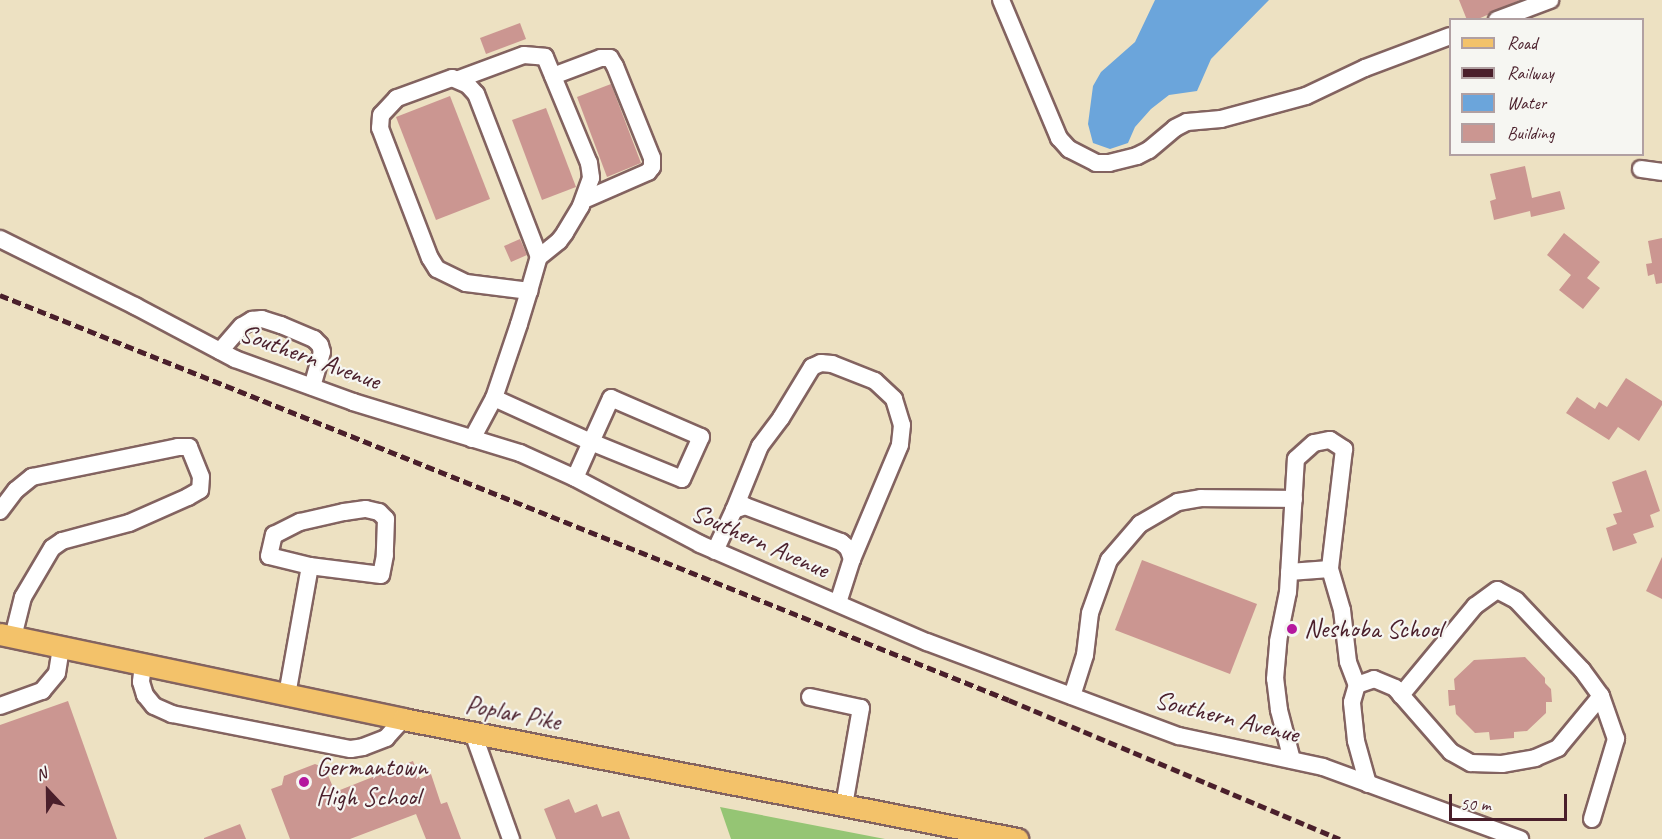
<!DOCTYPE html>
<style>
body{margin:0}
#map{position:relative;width:1662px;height:839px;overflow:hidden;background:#ede1c2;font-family:Caveat,sans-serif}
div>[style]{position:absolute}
.green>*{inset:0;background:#95c574}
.water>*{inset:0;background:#6ba5db}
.building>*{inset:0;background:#cb9691}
.roads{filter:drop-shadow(2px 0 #836360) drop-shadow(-2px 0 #836360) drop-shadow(0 2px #836360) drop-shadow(0 -2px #836360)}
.minor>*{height:16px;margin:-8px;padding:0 8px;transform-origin:8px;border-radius:8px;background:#fff}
.major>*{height:21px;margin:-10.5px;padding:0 10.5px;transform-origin:10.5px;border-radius:10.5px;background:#f3c26a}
.rail>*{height:4.5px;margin-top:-2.25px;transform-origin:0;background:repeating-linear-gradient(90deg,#4a1f2b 0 9px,transparent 0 13.5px)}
.dots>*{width:16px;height:16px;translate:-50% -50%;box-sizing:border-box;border:3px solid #f6f6f2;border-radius:50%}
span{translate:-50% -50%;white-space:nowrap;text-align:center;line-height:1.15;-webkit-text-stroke:4.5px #f6f6f2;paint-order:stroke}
.street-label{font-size:26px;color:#4a1f2b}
.poi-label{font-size:26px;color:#4a1f2b}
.left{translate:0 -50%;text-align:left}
.legend{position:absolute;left:1449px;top:18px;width:195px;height:138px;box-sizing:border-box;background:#f6f6f2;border:2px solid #b1a0a2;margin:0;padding:8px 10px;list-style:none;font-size:18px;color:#4a1f2b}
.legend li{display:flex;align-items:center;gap:12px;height:30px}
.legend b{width:30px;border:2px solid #b1a0a2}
.north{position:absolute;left:18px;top:761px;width:60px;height:60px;-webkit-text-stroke:4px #f6f6f2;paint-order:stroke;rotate:338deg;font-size:16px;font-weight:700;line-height:24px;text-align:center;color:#4a1f2b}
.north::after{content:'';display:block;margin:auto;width:21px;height:27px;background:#4a1f2b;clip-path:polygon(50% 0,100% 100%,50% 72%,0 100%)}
.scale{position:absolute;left:1449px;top:794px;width:118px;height:27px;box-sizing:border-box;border:3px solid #4a1f2b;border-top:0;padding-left:8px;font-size:18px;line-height:21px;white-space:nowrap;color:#4a1f2b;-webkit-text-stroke:4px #f6f6f2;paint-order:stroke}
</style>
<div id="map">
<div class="green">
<i style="clip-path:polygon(720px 807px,885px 839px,731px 839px)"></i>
</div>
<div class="water">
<i style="clip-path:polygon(1155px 0,1269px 0,1211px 59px,1197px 91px,1169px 95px,1151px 109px,1135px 127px,1128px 143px,1110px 149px,1093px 143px,1088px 124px,1093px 86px,1101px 72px,1135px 42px)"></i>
</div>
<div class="building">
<i style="clip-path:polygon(1459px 0,1520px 0,1476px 20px,1467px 20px)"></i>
<i style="clip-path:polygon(520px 23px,526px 39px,486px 54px,480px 38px)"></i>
<i style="clip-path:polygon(611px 84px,641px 163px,607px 177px,577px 97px)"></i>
<i style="clip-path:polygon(450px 96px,490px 199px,436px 220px,396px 117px)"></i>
<i style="clip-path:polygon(546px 108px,576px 187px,542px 200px,512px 120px)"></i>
<i style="clip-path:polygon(1525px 166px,1532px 198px,1560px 191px,1565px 209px,1531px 217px,1530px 211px,1494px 220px,1490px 201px,1496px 199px,1490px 174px)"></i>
<i style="clip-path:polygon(1564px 233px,1600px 262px,1587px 278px,1600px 288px,1583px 309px,1559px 290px,1571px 275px,1547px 255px)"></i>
<i style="clip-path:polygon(1662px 238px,1662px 283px,1656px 284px,1654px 274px,1648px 276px,1646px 264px,1652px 263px,1648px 241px)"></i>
<i style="clip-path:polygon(520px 239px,527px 255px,511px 262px,504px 246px)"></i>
<i style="clip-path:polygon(1626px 378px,1662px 401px,1662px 405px,1639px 441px,1618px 427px,1609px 440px,1566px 413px,1577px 397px,1595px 409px,1599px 402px,1607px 407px)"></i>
<i style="clip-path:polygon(1646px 470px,1660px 511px,1650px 515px,1654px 527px,1633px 534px,1637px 543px,1613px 551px,1606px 528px,1617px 524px,1613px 514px,1622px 512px,1612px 482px)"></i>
<i style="clip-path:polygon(1662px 557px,1662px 599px,1646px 591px)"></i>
<i style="clip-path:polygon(1142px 560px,1257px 604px,1230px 674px,1115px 630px)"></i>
<i style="clip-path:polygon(1525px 657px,1545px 678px,1545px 683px,1551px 689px,1552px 702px,1546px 702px,1546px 713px,1527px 731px,1514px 732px,1514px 738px,1490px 740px,1489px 732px,1475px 733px,1456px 714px,1455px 705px,1449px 706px,1448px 690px,1455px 690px,1454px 679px,1474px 660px)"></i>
<i style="clip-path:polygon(68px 701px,117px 839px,0 839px,0 725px)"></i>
<i style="clip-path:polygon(413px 761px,420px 779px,431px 774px,441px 804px,447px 802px,461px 839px,426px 839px,416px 814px,350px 839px,290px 839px,271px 789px,282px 785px,284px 776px,315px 764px,325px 768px,335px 792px)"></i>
<i style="clip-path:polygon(569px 799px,575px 813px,597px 804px,602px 817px,619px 811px,630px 839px,556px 839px,544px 809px)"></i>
<i style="clip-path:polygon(240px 824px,246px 839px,204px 839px,204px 838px)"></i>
</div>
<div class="roads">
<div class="minor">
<i style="left:1001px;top:0;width:150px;rotate:67.2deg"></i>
<i style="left:1059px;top:138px;width:15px;rotate:48deg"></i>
<i style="left:1069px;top:149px;width:30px;rotate:27deg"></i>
<i style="left:1096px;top:163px;width:13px"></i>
<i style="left:1109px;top:163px;width:29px;rotate:-14deg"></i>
<i style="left:1137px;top:156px;width:13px;rotate:-27deg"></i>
<i style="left:1149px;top:150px;width:34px;rotate:-40deg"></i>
<i style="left:1175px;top:128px;width:13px;rotate:-27deg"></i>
<i style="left:1187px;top:122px;width:34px;rotate:-5deg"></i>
<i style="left:1221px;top:119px;width:88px;rotate:-15.1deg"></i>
<i style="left:1306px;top:96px;width:65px;rotate:-25.4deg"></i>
<i style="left:1365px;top:68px;width:91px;rotate:-20.6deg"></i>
<i style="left:1497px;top:20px;width:57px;rotate:-20.7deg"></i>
<i style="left:553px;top:76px;width:51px;rotate:-20.6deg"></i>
<i style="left:601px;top:58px;width:9px"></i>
<i style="left:610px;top:58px;width:9px;rotate:58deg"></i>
<i style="left:615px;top:66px;width:99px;rotate:68.1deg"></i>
<i style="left:652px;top:158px;width:9px;rotate:90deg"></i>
<i style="left:652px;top:167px;width:6px;rotate:129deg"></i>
<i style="left:648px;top:172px;width:70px;rotate:156.4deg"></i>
<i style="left:459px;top:79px;width:69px;rotate:-20.3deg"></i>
<i style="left:524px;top:55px;width:21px;rotate:5deg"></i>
<i style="left:545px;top:57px;width:115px;rotate:67.5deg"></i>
<i style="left:589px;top:163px;width:15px;rotate:82deg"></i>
<i style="left:591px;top:178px;width:30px;rotate:110deg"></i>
<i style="left:581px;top:206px;width:31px;rotate:121deg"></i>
<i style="left:565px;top:233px;width:10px;rotate:127deg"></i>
<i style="left:559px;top:241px;width:26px;rotate:141deg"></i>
<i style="left:1641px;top:169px;width:21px;rotate:8deg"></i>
<i style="left:0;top:239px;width:151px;rotate:26.4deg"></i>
<i style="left:135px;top:306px;width:113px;rotate:27.9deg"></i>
<i style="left:235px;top:359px;width:126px;rotate:20deg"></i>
<i style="left:353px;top:402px;width:175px;rotate:17deg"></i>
<i style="left:520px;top:453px;width:60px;rotate:24.4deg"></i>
<i style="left:575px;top:478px;width:141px;rotate:27.8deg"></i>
<i style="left:700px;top:544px;width:247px;rotate:23.4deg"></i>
<i style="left:927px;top:642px;width:269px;rotate:20.5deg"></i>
<i style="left:1179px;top:736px;width:147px;rotate:12.1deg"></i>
<i style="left:1323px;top:767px;width:210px;rotate:20.1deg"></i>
<i style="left:220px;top:351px;width:33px;rotate:-49deg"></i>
<i style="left:242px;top:326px;width:12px;rotate:-31deg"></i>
<i style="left:252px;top:320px;width:10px;rotate:-6deg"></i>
<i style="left:262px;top:319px;width:20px;rotate:18deg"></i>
<i style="left:281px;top:325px;width:36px;rotate:23deg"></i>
<i style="left:314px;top:339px;width:8px;rotate:45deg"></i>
<i style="left:320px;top:345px;width:7px;rotate:74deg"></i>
<i style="left:322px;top:352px;width:36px;rotate:106deg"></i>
<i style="left:494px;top:398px;width:78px;rotate:-71.3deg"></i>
<i style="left:519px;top:324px;width:34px;rotate:-73deg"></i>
<i style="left:529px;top:291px;width:35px;rotate:-74deg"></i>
<i style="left:539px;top:257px;width:175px;rotate:-111.1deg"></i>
<i style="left:476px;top:94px;width:12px;rotate:-132deg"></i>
<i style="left:468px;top:85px;width:17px;rotate:-156deg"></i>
<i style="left:452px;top:78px;width:59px;rotate:160deg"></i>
<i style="left:397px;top:98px;width:23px;rotate:133deg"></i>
<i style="left:381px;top:115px;width:13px;rotate:94deg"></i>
<i style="left:380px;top:128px;width:139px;rotate:69deg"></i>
<i style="left:430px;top:258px;width:13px;rotate:58deg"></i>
<i style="left:437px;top:269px;width:32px;rotate:26deg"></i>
<i style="left:466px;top:283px;width:64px;rotate:7.2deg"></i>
<i style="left:472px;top:439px;width:47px;rotate:-61.8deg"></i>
<i style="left:494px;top:398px;width:107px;rotate:24.4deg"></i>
<i style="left:591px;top:442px;width:98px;rotate:22.1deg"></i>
<i style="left:682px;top:479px;width:46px;rotate:-65.7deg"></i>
<i style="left:701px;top:437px;width:98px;rotate:-156.6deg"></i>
<i style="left:611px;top:398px;width:48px;rotate:114.4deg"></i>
<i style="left:591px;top:442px;width:39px;rotate:114deg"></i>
<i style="left:734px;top:510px;width:69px;rotate:-67.9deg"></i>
<i style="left:760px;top:446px;width:35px;rotate:-53deg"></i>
<i style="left:781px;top:418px;width:60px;rotate:-58.7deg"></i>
<i style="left:812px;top:367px;width:10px;rotate:-24deg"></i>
<i style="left:821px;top:363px;width:11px;rotate:5deg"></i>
<i style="left:832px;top:364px;width:46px;rotate:21.6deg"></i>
<i style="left:875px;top:381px;width:26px;rotate:43deg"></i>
<i style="left:894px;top:399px;width:27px;rotate:73deg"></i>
<i style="left:902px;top:425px;width:20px;rotate:96deg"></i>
<i style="left:900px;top:445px;width:124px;rotate:112.8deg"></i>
<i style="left:0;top:511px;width:26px;rotate:-53deg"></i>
<i style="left:16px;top:490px;width:21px;rotate:-39deg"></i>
<i style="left:32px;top:477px;width:149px;rotate:-11.6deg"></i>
<i style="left:178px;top:447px;width:11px"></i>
<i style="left:189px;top:447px;width:32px;rotate:68deg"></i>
<i style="left:201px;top:477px;width:13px;rotate:94deg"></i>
<i style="left:200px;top:490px;width:14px;rotate:150deg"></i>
<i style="left:188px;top:497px;width:64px;rotate:156.2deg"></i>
<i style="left:129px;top:523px;width:69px;rotate:165deg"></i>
<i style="left:62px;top:541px;width:12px;rotate:145deg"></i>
<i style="left:52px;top:548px;width:57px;rotate:120.6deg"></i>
<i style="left:23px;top:597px;width:41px;rotate:104deg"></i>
<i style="left:715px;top:551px;width:45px;rotate:-65.1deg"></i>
<i style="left:734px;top:510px;width:12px;rotate:-20deg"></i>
<i style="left:745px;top:506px;width:103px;rotate:20.6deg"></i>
<i style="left:841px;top:542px;width:9px;rotate:41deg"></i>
<i style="left:848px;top:548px;width:12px;rotate:70deg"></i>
<i style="left:852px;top:559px;width:46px;rotate:107.7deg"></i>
<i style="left:1289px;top:572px;width:41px;rotate:-4.2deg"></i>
<i style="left:143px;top:665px;width:17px;rotate:97deg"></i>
<i style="left:141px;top:682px;width:14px;rotate:73deg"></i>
<i style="left:145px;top:695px;width:14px;rotate:51deg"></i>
<i style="left:154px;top:706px;width:20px;rotate:24deg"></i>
<i style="left:172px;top:714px;width:182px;rotate:11.1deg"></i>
<i style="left:351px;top:749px;width:12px;rotate:-9deg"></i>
<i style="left:363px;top:747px;width:25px;rotate:-21deg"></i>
<i style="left:386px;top:738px;width:25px;rotate:-48deg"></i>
<i style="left:287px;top:695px;width:131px;rotate:-79.9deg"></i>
<i style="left:310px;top:566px;width:42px;rotate:-166.3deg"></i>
<i style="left:269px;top:556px;width:22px;rotate:-77deg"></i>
<i style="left:274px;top:535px;width:29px;rotate:-27deg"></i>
<i style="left:300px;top:522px;width:45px;rotate:-12.8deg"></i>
<i style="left:344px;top:512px;width:22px;rotate:-8deg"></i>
<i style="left:366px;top:509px;width:13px;rotate:13deg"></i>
<i style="left:379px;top:512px;width:10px;rotate:45deg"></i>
<i style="left:386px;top:519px;width:36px;rotate:92deg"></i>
<i style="left:385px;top:555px;width:20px;rotate:101deg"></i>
<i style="left:381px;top:575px;width:72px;rotate:-172.8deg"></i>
<i style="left:1072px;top:696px;width:43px;rotate:-72.4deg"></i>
<i style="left:1085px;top:655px;width:42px;rotate:-83.2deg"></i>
<i style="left:1090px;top:613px;width:56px;rotate:-70.3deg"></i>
<i style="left:1109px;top:560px;width:48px;rotate:-49.3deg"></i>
<i style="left:1140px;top:524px;width:44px;rotate:-30.1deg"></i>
<i style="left:1178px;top:502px;width:23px;rotate:-10deg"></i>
<i style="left:1201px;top:498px;width:93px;rotate:0.6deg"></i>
<i style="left:810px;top:697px;width:52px;rotate:12.2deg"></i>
<i style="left:861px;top:708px;width:98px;rotate:99.9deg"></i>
<i style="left:0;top:706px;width:45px;rotate:-19.7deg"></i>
<i style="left:42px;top:691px;width:23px;rotate:-50deg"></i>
<i style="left:57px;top:673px;width:26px;rotate:-81deg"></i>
<i style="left:473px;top:733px;width:113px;rotate:70.3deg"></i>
<i style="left:1292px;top:760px;width:52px;rotate:-104.6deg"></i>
<i style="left:1279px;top:710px;width:31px;rotate:-97deg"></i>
<i style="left:1275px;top:679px;width:38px;rotate:-85deg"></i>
<i style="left:1278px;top:641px;width:50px;rotate:-78.5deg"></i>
<i style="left:1288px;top:592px;width:133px;rotate:-86.6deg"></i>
<i style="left:1296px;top:459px;width:24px;rotate:-42deg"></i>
<i style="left:1314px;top:443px;width:16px;rotate:-11deg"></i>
<i style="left:1330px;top:440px;width:17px;rotate:33deg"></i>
<i style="left:1344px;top:449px;width:121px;rotate:96.7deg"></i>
<i style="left:1330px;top:569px;width:43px;rotate:73.7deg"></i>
<i style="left:1342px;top:610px;width:52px;rotate:83.4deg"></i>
<i style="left:1348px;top:662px;width:25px;rotate:69deg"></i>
<i style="left:1368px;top:784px;width:45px;rotate:-105.6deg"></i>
<i style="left:1356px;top:741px;width:39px;rotate:-96deg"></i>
<i style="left:1352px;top:702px;width:18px;rotate:-74deg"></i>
<i style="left:1357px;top:685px;width:18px;rotate:-19deg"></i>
<i style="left:1374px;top:679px;width:23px;rotate:23deg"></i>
<i style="left:1395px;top:688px;width:85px;rotate:48.8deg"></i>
<i style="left:1451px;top:752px;width:23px;rotate:29deg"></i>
<i style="left:1471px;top:763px;width:31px;rotate:2deg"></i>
<i style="left:1502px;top:764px;width:34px;rotate:-10deg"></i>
<i style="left:1535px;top:758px;width:25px;rotate:-23deg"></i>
<i style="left:1558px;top:748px;width:67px;rotate:-50.4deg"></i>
<i style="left:1601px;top:696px;width:32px;rotate:-126deg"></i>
<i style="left:1582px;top:670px;width:96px;rotate:-133.3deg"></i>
<i style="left:1516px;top:600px;width:21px;rotate:-152deg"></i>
<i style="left:1497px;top:590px;width:27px;rotate:144deg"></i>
<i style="left:1475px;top:606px;width:116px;rotate:129.7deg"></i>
<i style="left:1592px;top:819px;width:84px;rotate:-73.3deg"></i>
<i style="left:1616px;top:739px;width:46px;rotate:-109.2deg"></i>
</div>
<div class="major">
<i style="left:0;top:634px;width:412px;rotate:11.9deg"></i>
<i style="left:403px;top:719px;width:626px;rotate:11.06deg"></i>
</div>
</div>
<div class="rail">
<i style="left:0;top:295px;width:1087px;rotate:21.87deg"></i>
<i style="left:1009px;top:700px;width:359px;rotate:22.8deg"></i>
</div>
<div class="dots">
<i style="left:1292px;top:629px;background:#b5179e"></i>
<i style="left:304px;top:782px;background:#b5179e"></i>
</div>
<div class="street-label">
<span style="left:310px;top:357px;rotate:20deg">Southern Avenue</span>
<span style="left:760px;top:541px;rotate:24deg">Southern Avenue</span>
<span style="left:513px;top:713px;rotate:11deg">Poplar Pike</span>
<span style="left:1227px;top:717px;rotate:14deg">Southern Avenue</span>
</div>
<div class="poi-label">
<span class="left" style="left:1304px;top:629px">Neshoba School</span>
<span class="left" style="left:316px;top:782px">Germantown<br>High School</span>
</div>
<ul class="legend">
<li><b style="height:8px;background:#f3c26a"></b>Road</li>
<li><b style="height:8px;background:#4a1f2b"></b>Railway</li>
<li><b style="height:16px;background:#6ba5db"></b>Water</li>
<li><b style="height:16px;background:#cb9691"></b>Building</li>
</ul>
<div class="north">N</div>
<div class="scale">50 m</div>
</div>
